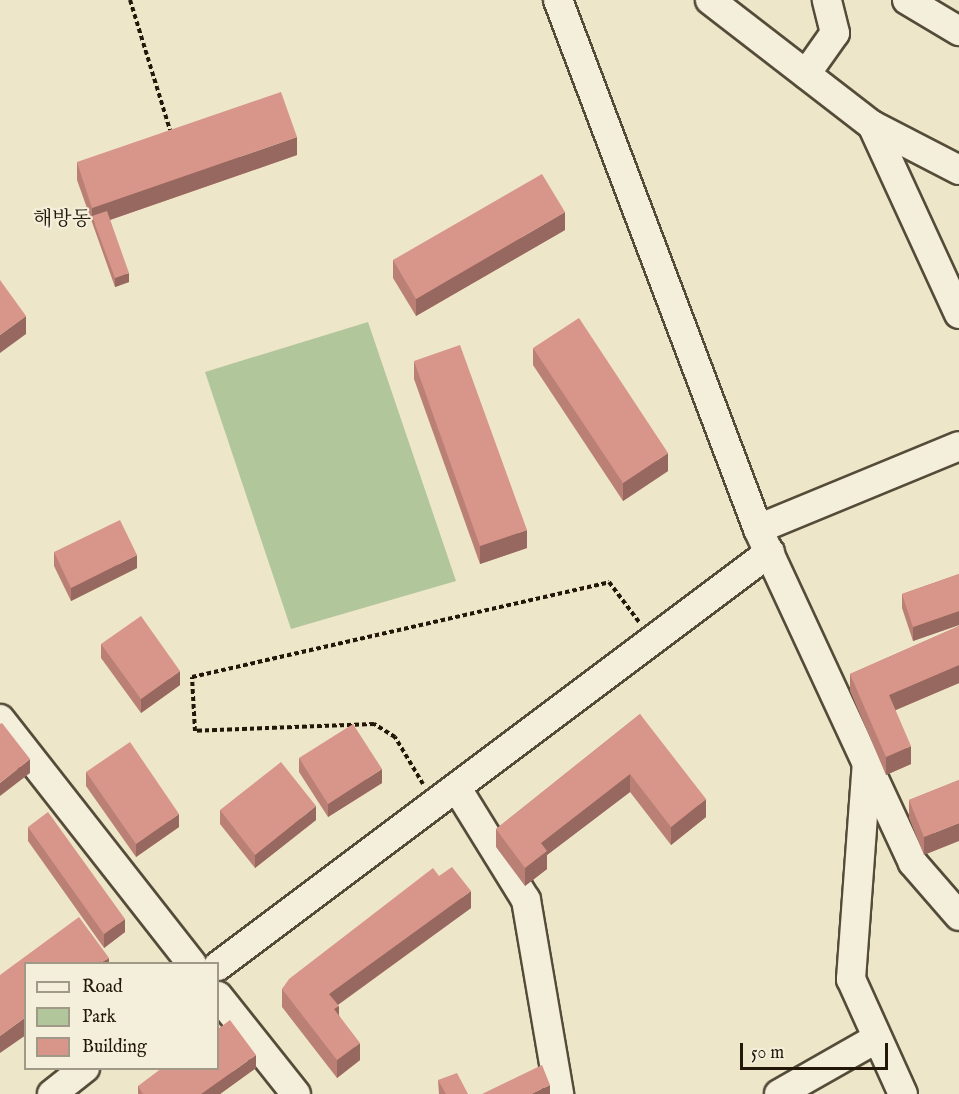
<!DOCTYPE html>
<meta charset="utf-8">
<style>
body{margin:0}
#map{position:relative;width:959px;height:1094px;overflow:hidden;background:#eee6c8;font-family:"IM FELL English","Noto Serif KR",serif}
div>[style]{position:absolute}
.green>*{inset:0;background:#b2c69b}
.path>*{height:4px;margin-top:-2px;transform-origin:0;background:repeating-linear-gradient(90deg,#221709 0 4.5px,transparent 0 7.5px)}
.roads{filter:drop-shadow(2px 0 #554b39) drop-shadow(-2px 0 #554b39) drop-shadow(0 2px #554b39) drop-shadow(0 -2px #554b39)}
.minor>*{height:28px;margin:-14px;padding:0 14px;transform-origin:14px;border-radius:14px;background:#f4efdb}
.wall>*{inset:0;background:#ba8076}
.shaded-wall>*{inset:0;background:#976860}
.building>*{inset:0;background:#d89589}
span{translate:-50% -50%;white-space:nowrap;text-align:center;line-height:1.15;-webkit-text-stroke:4.5px #f4efdb;paint-order:stroke}
.neighbourhood-label{font-size:20px;color:#221709}
.legend{position:absolute;left:24px;top:962px;width:195px;height:108px;box-sizing:border-box;background:#f4efdb;border:2px solid #a09987;margin:0;padding:8px 10px;list-style:none;font-size:18px;color:#221709}
.legend li{display:flex;align-items:center;gap:12px;height:30px}
.legend b{width:30px;border:2px solid #a09987}
.scale{position:absolute;left:740px;top:1043px;width:148px;height:27px;box-sizing:border-box;border:3px solid #221709;border-top:0;padding-left:8px;font-size:18px;line-height:21px;white-space:nowrap;color:#221709;-webkit-text-stroke:4px #f4efdb;paint-order:stroke}
</style>
<div id="map">
<div class="green">
<i style="clip-path:polygon(368px 322px,456px 581px,291px 629px,205px 372px)"></i>
</div>
<div class="path">
<i style="left:130px;top:0;width:136px;rotate:72.9deg"></i>
<i style="left:423px;top:784px;width:55px;rotate:-120.8deg"></i>
<i style="left:395px;top:737px;width:25px;rotate:-148deg"></i>
<i style="left:374px;top:724px;width:179px;rotate:177.8deg"></i>
<i style="left:195px;top:731px;width:54px;rotate:-93.2deg"></i>
<i style="left:192px;top:677px;width:428px;rotate:-12.8deg"></i>
<i style="left:609px;top:582px;width:50px;rotate:53.1deg"></i>
</div>
<div class="roads">
<div class="minor">
<i style="left:558px;top:0;width:566px;rotate:69.29deg"></i>
<i style="left:758px;top:529px;width:368px;rotate:65.1deg"></i>
<i style="left:913px;top:863px;width:70px;rotate:49deg"></i>
<i style="left:710px;top:0;width:205px;rotate:37.7deg"></i>
<i style="left:872px;top:125px;width:98px;rotate:27.3deg"></i>
<i style="left:907px;top:0;width:61px;rotate:30.8deg"></i>
<i style="left:806px;top:74px;width:50px;rotate:-54.7deg"></i>
<i style="left:835px;top:33px;width:34px;rotate:-104deg"></i>
<i style="left:872px;top:125px;width:208px;rotate:65.3deg"></i>
<i style="left:758px;top:529px;width:217px;rotate:-22.4deg"></i>
<i style="left:0;top:719px;width:311px;rotate:51.9deg"></i>
<i style="left:867px;top:761px;width:219px;rotate:94.2deg"></i>
<i style="left:851px;top:979px;width:126px;rotate:65.7deg"></i>
<i style="left:458px;top:790px;width:129px;rotate:58.3deg"></i>
<i style="left:526px;top:900px;width:197px;rotate:80.3deg"></i>
<i style="left:218px;top:966px;width:690px;rotate:-36.87deg"></i>
<i style="left:218px;top:996px;width:125px;rotate:51.5deg"></i>
<i style="left:52px;top:1094px;width:42px;rotate:-38.2deg"></i>
<i style="left:779px;top:1094px;width:112px;rotate:-29.6deg"></i>
</div>
</div>
<div class="wall">
<i style="clip-path:polygon(297px 155px,110px 220px,129px 282px,115px 287px,77px 180px,77px 162px)"></i>
<i style="clip-path:polygon(565px 230px,416px 316px,393px 278px,393px 260px)"></i>
<i style="clip-path:polygon(533px 348px,668px 471px,623px 501px,533px 365px)"></i>
<i style="clip-path:polygon(414px 361px,527px 548px,480px 564px,414px 379px)"></i>
<i style="clip-path:polygon(54px 552px,137px 568px,71px 601px,54px 566px)"></i>
<i style="clip-path:polygon(959px 574px,959px 625px,913px 641px,902px 608px,902px 594px)"></i>
<i style="clip-path:polygon(959px 626px,959px 683px,895px 710px,911px 764px,886px 775px,850px 691px,850px 674px)"></i>
<i style="clip-path:polygon(101px 644px,180px 685px,141px 713px,101px 658px)"></i>
<i style="clip-path:polygon(640px 714px,706px 817px,671px 845px,630px 792px,547px 855px,547px 869px,525px 886px,496px 847px,496px 829px)"></i>
<i style="clip-path:polygon(299px 758px,382px 783px,328px 817px,299px 772px)"></i>
<i style="clip-path:polygon(86px 772px,179px 827px,136px 857px,86px 786px)"></i>
<i style="clip-path:polygon(959px 780px,924px 855px,909px 818px,909px 800px)"></i>
<i style="clip-path:polygon(220px 810px,316px 820px,255px 868px,220px 824px)"></i>
<i style="clip-path:polygon(28px 827px,125px 932px,104px 948px,28px 841px)"></i>
<i style="clip-path:polygon(439px 876px,471px 908px,338px 1005px,339px 1015px,360px 1060px,337px 1078px,282px 1007px,282px 989px)"></i>
<i style="clip-path:polygon(256px 1068px,220px 1094px,138px 1094px,138px 1086px)"></i>
<i style="clip-path:polygon(438px 1080px,468px 1094px,439px 1094px)"></i>
</div>
<div class="shaded-wall">
<i style="clip-path:polygon(297px 137px,297px 155px,95px 225px,92px 216px,92px 208px)"></i>
<i style="clip-path:polygon(565px 212px,565px 230px,416px 316px,416px 299px)"></i>
<i style="clip-path:polygon(129px 273px,129px 282px,115px 287px,115px 278px)"></i>
<i style="clip-path:polygon(26px 316px,26px 334px,0 353px,0 335px)"></i>
<i style="clip-path:polygon(668px 453px,668px 471px,623px 501px,623px 483px)"></i>
<i style="clip-path:polygon(527px 530px,527px 548px,480px 564px,480px 546px)"></i>
<i style="clip-path:polygon(137px 555px,137px 568px,71px 601px,71px 588px)"></i>
<i style="clip-path:polygon(959px 611px,959px 625px,913px 641px,913px 627px)"></i>
<i style="clip-path:polygon(959px 665px,959px 683px,889px 713px,889px 695px)"></i>
<i style="clip-path:polygon(180px 671px,180px 685px,141px 713px,141px 699px)"></i>
<i style="clip-path:polygon(911px 746px,911px 764px,886px 775px,886px 757px)"></i>
<i style="clip-path:polygon(30px 759px,30px 773px,0 796px,0 783px)"></i>
<i style="clip-path:polygon(382px 769px,382px 783px,328px 817px,328px 804px)"></i>
<i style="clip-path:polygon(630px 774px,630px 792px,547px 855px,547px 869px,525px 886px,525px 868px,541px 843px)"></i>
<i style="clip-path:polygon(706px 799px,706px 817px,671px 845px,671px 827px)"></i>
<i style="clip-path:polygon(316px 806px,316px 820px,255px 868px,255px 855px)"></i>
<i style="clip-path:polygon(179px 814px,179px 827px,136px 857px,136px 844px)"></i>
<i style="clip-path:polygon(959px 823px,959px 841px,924px 855px,924px 837px)"></i>
<i style="clip-path:polygon(471px 891px,471px 908px,329px 1011px,329px 994px)"></i>
<i style="clip-path:polygon(125px 919px,125px 932px,104px 948px,104px 934px)"></i>
<i style="clip-path:polygon(109px 958px,109px 963px,100px 963px)"></i>
<i style="clip-path:polygon(339px 1006px,339px 1024px,334px 1009px)"></i>
<i style="clip-path:polygon(26px 1017px,26px 1035px,0 1053px,0 1036px)"></i>
<i style="clip-path:polygon(360px 1043px,360px 1060px,337px 1078px,337px 1060px)"></i>
<i style="clip-path:polygon(256px 1055px,256px 1068px,220px 1094px,201px 1094px)"></i>
<i style="clip-path:polygon(550px 1085px,550px 1094px,531px 1094px)"></i>
</div>
<div class="building">
<i style="clip-path:polygon(281px 92px,297px 137px,92px 208px,77px 162px)"></i>
<i style="clip-path:polygon(542px 174px,565px 212px,416px 299px,393px 260px)"></i>
<i style="clip-path:polygon(107px 211px,129px 273px,115px 278px,92px 216px)"></i>
<i style="clip-path:polygon(0 280px,26px 316px,0 335px)"></i>
<i style="clip-path:polygon(579px 318px,668px 453px,623px 483px,533px 348px)"></i>
<i style="clip-path:polygon(460px 345px,527px 530px,480px 546px,414px 361px)"></i>
<i style="clip-path:polygon(120px 520px,137px 555px,71px 588px,54px 552px)"></i>
<i style="clip-path:polygon(959px 574px,959px 611px,913px 627px,902px 594px)"></i>
<i style="clip-path:polygon(141px 616px,180px 671px,141px 699px,101px 644px)"></i>
<i style="clip-path:polygon(959px 626px,959px 665px,889px 695px,911px 746px,886px 757px,850px 674px)"></i>
<i style="clip-path:polygon(640px 714px,706px 799px,671px 827px,630px 774px,541px 843px,547px 851px,525px 868px,496px 829px)"></i>
<i style="clip-path:polygon(2px 723px,30px 759px,0 783px,0 724px)"></i>
<i style="clip-path:polygon(353px 724px,382px 769px,328px 804px,299px 758px)"></i>
<i style="clip-path:polygon(130px 742px,179px 814px,136px 844px,86px 772px)"></i>
<i style="clip-path:polygon(281px 762px,316px 806px,255px 855px,220px 810px)"></i>
<i style="clip-path:polygon(959px 780px,959px 823px,924px 837px,909px 800px)"></i>
<i style="clip-path:polygon(48px 812px,125px 919px,104px 934px,28px 827px)"></i>
<i style="clip-path:polygon(452px 867px,471px 891px,329px 994px,339px 1006px,334px 1009px,360px 1043px,337px 1060px,282px 989px,289px 979px,433px 868px,439px 876px)"></i>
<i style="clip-path:polygon(79px 917px,109px 958px,100px 963px,26px 963px,26px 1017px,0 1036px,0 975px)"></i>
<i style="clip-path:polygon(230px 1020px,256px 1055px,201px 1094px,143px 1094px,138px 1086px,162px 1068px,218px 1068px,218px 1029px)"></i>
<i style="clip-path:polygon(542px 1065px,550px 1085px,531px 1094px,482px 1094px)"></i>
<i style="clip-path:polygon(457px 1073px,468px 1094px,446px 1094px,438px 1080px)"></i>
</div>
<div class="neighbourhood-label">
<span style="left:62px;top:219px">해방동</span>
</div>
<ul class="legend">
<li><b style="height:8px;background:#f4efdb"></b>Road</li>
<li><b style="height:16px;background:#b2c69b"></b>Park</li>
<li><b style="height:16px;background:#d89589"></b>Building</li>
</ul>
<div class="scale">50 m</div>
</div>
